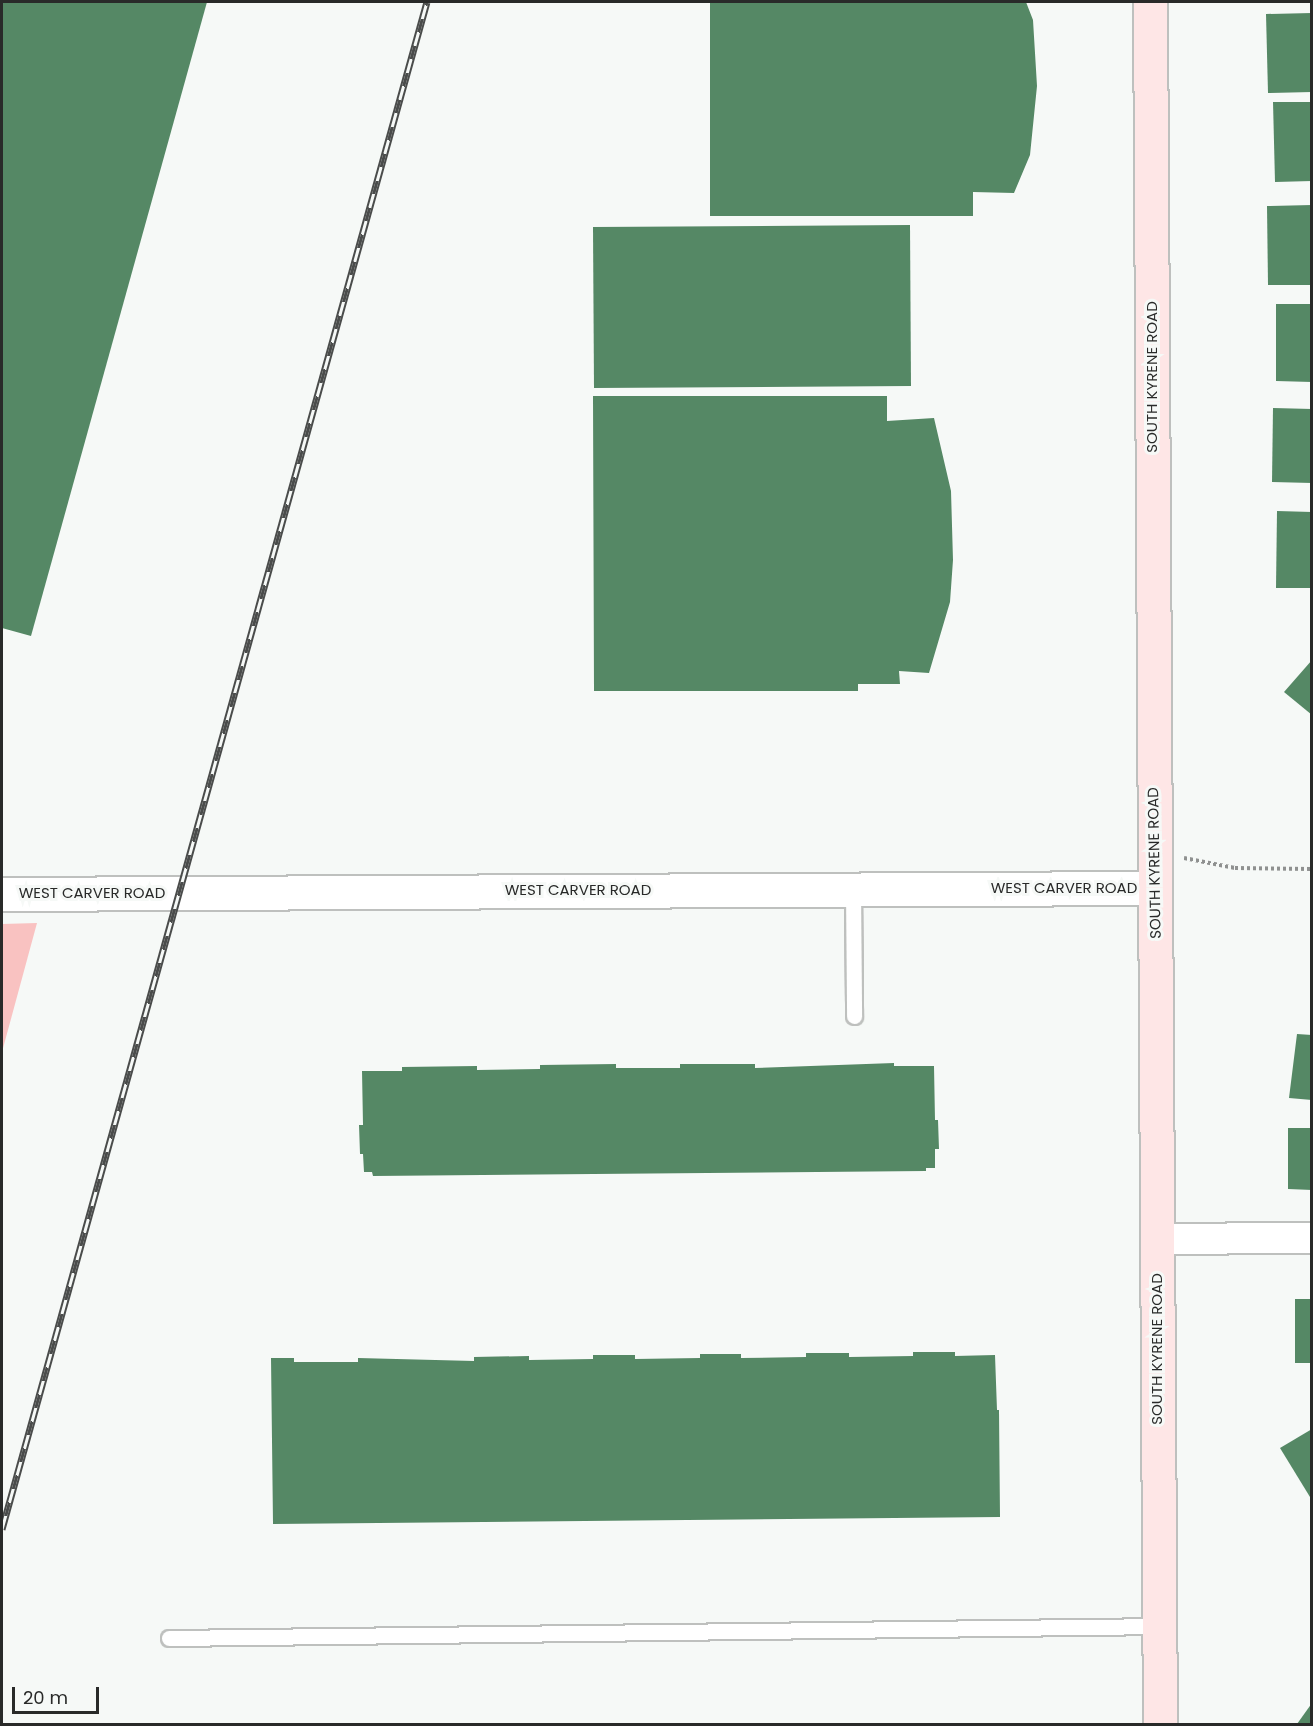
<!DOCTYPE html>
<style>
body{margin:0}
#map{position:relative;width:1313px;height:1726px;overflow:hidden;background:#f6f9f7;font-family:Poppins,sans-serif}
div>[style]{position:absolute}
.green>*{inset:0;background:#f9c2c1}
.building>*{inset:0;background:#558865}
.path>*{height:4px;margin-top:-2px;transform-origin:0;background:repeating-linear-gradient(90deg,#8f9190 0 3px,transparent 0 6px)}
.roads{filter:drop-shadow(2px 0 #bec0be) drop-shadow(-2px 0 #bec0be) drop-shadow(0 2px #bec0be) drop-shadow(0 -2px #bec0be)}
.service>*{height:15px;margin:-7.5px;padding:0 7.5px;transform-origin:7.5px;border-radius:7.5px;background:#fff}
.minor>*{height:30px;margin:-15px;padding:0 15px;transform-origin:15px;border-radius:15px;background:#fff}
.tertiary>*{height:33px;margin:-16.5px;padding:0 16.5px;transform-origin:16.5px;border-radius:16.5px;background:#fff}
.secondary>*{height:33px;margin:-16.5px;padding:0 16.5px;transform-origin:16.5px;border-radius:16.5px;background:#fee6e6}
.rail>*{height:7px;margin-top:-3.5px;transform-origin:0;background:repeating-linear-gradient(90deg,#f6f9f7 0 14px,#4a4c4b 0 28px);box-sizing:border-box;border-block:2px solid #4a4c4b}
span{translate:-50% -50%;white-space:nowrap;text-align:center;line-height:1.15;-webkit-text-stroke:6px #f6f9f7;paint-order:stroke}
.street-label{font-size:15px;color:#292a29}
.frame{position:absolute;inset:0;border:3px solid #292a29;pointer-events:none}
.scale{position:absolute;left:12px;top:1687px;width:87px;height:27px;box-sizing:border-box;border:3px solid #292a29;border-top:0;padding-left:8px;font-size:18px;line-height:21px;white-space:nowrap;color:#292a29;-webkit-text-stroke:4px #f6f9f7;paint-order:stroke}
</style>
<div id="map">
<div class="green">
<i style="clip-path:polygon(37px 923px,2px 1052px,2px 924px)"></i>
</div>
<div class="building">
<i style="clip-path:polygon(2px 2px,207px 2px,31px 636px,2px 628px)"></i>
<i style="clip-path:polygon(710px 2px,1026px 2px,1033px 20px,1037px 86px,1030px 155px,1014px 193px,973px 192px,973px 216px,710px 216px)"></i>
<i style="clip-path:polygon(1312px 13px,1312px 92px,1268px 93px,1266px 14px)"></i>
<i style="clip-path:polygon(1273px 102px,1312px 102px,1312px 181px,1275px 182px)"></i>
<i style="clip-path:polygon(1312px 205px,1312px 285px,1268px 285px,1267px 206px)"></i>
<i style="clip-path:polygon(910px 225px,911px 386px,594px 388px,593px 227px)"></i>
<i style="clip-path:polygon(1276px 304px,1312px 304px,1312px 382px,1276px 381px)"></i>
<i style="clip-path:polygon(593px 396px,887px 396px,887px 421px,934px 418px,951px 491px,953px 560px,950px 602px,929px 673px,899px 671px,900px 684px,858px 684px,858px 691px,594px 691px)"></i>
<i style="clip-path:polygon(1273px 408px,1312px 409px,1312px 483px,1272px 482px)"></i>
<i style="clip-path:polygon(1277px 511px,1312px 512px,1312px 588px,1276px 588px)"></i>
<i style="clip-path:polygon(1312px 660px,1312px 715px,1284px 692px)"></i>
<i style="clip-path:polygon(1297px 1034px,1312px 1035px,1312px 1100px,1289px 1098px)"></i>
<i style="clip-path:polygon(894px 1063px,894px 1066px,934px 1066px,935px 1120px,938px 1120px,939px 1149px,935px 1149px,935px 1168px,926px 1168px,926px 1171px,373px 1176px,372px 1172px,364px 1172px,363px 1154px,360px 1154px,359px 1125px,363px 1125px,362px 1071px,402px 1071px,402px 1067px,477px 1066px,477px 1070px,540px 1069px,540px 1065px,616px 1064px,616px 1068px,680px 1068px,680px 1064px,755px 1064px,755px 1068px)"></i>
<i style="clip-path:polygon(1288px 1128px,1312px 1128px,1312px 1190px,1288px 1189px)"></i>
<i style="clip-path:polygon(1295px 1299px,1312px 1299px,1312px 1363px,1295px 1363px)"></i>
<i style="clip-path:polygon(913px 1352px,955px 1352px,955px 1356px,995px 1355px,997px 1410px,999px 1410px,1000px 1517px,273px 1524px,271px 1358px,294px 1358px,294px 1362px,358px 1362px,358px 1358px,474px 1361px,474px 1357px,529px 1356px,529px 1360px,593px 1359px,593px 1355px,635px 1355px,635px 1359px,700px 1358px,700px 1354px,741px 1354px,741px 1358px,806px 1357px,806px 1353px,849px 1353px,849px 1357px,913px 1356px)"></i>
<i style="clip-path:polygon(1312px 1429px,1312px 1496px,1310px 1497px,1280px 1448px)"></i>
<i style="clip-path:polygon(1312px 1703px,1312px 1724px,1297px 1724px)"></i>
</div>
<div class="path">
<i style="left:1184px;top:858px;width:52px;rotate:11.1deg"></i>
<i style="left:1235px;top:868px;width:77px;rotate:0.7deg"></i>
</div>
<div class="roads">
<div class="service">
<i style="left:853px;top:889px;width:127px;rotate:89.5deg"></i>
<i style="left:169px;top:1638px;width:990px;rotate:-0.69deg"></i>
</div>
<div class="minor">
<i style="left:1157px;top:1239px;width:155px;rotate:-0.4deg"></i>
</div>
<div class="tertiary">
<i style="left:2px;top:894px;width:1153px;rotate:-0.3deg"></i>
</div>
<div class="secondary">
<i style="left:1150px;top:2px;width:1722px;rotate:89.67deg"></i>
</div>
</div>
<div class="rail">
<i style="left:2px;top:1529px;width:1585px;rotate:-74.45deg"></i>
</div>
<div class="street-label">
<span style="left:1152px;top:377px;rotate:-90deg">SOUTH KYRENE ROAD</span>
<span style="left:1154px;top:863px;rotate:-91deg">SOUTH KYRENE ROAD</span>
<span style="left:1064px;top:888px">WEST CARVER ROAD</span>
<span style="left:578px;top:890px">WEST CARVER ROAD</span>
<span style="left:92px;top:893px">WEST CARVER ROAD</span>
<span style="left:1157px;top:1349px;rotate:-90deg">SOUTH KYRENE ROAD</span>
</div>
<div class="frame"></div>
<div class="scale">20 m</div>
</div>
